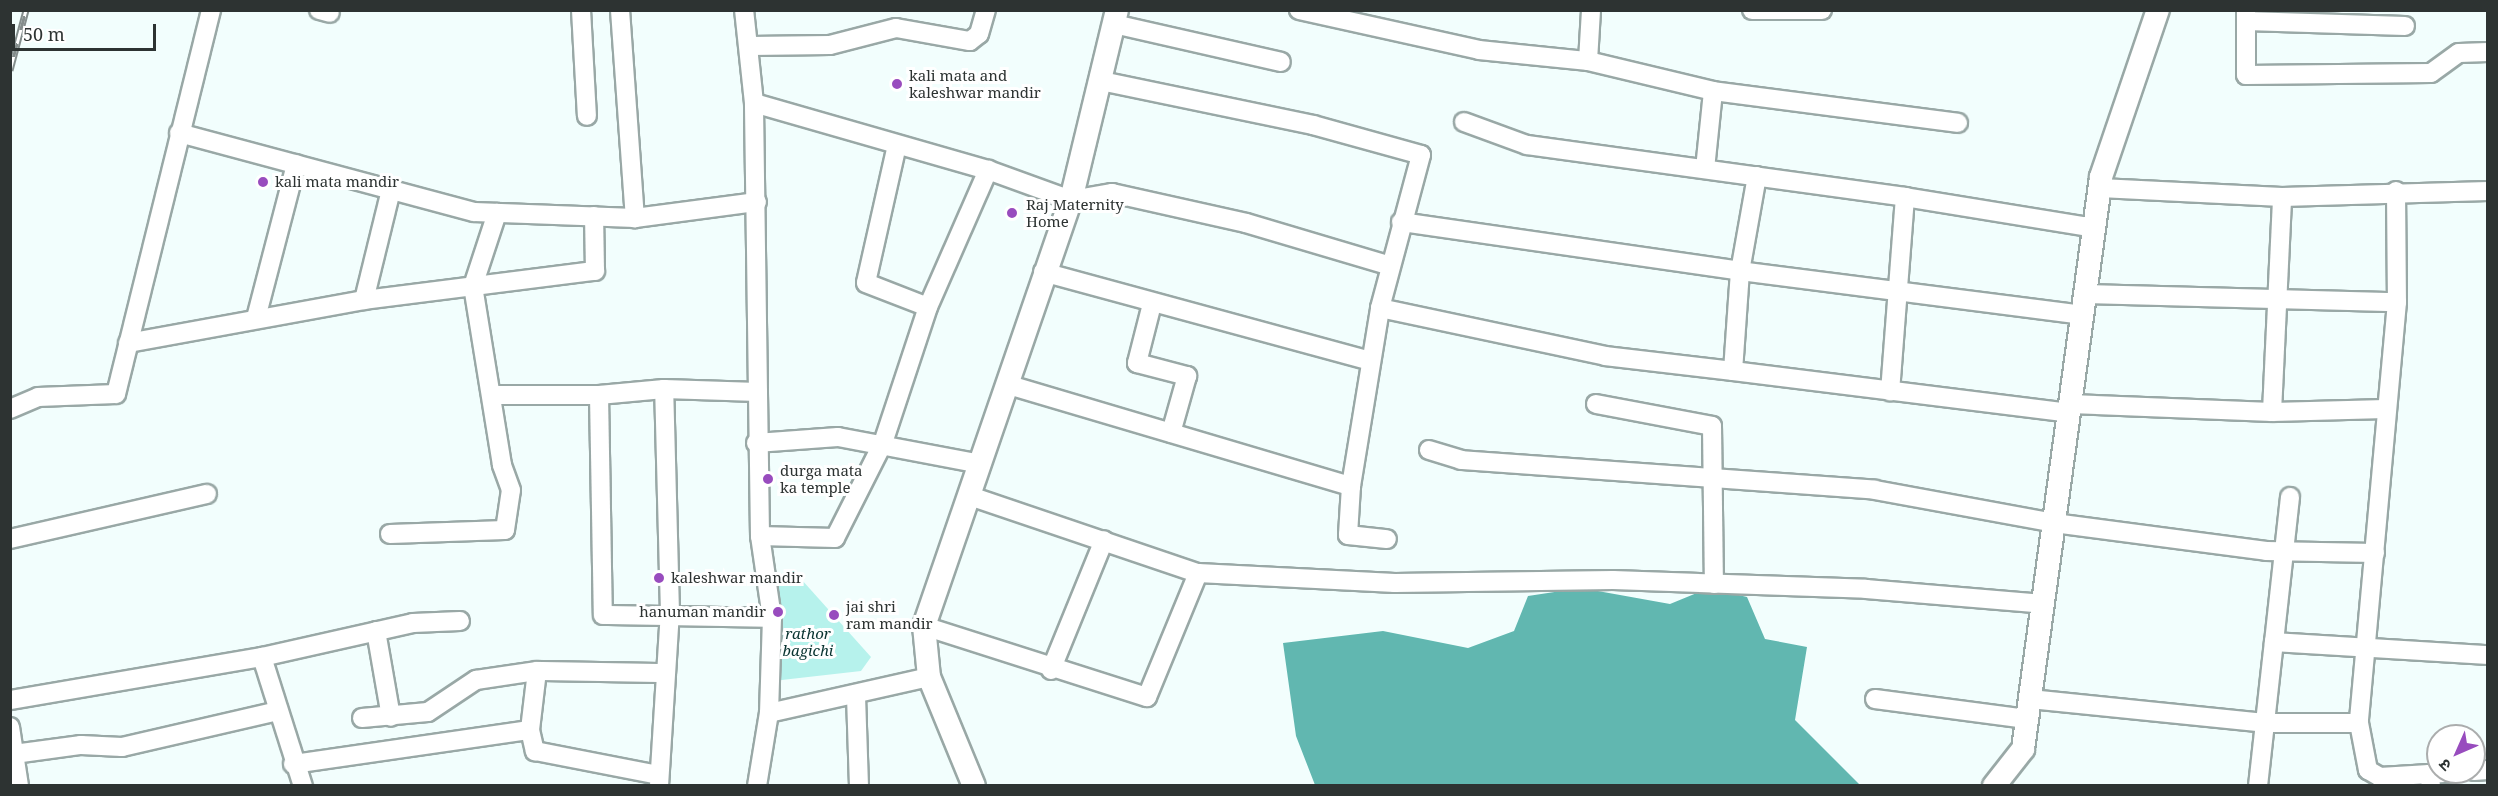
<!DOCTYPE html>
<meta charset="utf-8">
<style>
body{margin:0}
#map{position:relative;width:2498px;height:796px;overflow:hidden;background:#f2fefd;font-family:"Noto Serif","Noto Sans Devanagari",serif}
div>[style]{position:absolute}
.green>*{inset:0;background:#b6f2ec}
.water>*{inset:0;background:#61b7b0}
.roads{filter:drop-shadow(2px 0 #99a8a6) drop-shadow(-2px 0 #99a8a6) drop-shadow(0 2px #99a8a6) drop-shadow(0 -2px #99a8a6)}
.minor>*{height:18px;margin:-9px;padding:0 9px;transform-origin:9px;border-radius:9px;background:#fff}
.tertiary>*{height:22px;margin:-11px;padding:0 11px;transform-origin:11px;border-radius:11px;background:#fff}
.rail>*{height:7px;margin-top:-3.5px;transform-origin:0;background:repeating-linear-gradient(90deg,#fff 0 14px,#848d8c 0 28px);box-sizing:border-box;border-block:2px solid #848d8c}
.dots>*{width:16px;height:16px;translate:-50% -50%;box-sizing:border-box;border:3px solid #fff;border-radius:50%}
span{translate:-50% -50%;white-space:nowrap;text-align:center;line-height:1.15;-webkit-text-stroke:6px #fff;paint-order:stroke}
.poi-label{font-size:15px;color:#2d3332}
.left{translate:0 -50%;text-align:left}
.right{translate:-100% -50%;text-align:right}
.park-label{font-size:15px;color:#083330;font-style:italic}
.frame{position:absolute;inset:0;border:12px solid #2d3332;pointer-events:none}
.north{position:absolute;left:2426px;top:724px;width:60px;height:60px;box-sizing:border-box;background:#fff;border:2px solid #abadad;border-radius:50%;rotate:225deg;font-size:16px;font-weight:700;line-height:24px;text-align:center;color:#2d3332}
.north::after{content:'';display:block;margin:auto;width:21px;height:27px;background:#984cbe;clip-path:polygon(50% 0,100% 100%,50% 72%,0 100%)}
.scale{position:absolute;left:12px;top:24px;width:144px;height:27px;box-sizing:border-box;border:3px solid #2d3332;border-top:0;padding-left:8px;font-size:18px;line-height:21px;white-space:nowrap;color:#2d3332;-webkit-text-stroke:4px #fff;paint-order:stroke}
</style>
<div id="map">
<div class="green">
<i style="clip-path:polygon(793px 570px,871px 657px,861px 671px,764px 682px,779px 574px)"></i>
</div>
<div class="water">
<i style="clip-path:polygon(1581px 588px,1670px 604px,1709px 588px,1747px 597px,1765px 639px,1807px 647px,1795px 720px,1860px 785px,1315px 785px,1296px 736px,1283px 643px,1383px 631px,1468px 648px,1514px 631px,1528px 596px)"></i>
</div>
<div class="roads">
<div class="minor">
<i style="left:319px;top:10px;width:11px;rotate:15deg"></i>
<i style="left:581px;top:10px;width:106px;rotate:86.8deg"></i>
<i style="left:620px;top:10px;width:209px;rotate:85.9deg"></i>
<i style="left:1299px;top:10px;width:184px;rotate:12.5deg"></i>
<i style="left:1479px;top:50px;width:110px;rotate:5.8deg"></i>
<i style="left:1588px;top:61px;width:129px;rotate:13.5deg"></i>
<i style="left:1752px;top:10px;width:70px"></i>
<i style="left:2246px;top:12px;width:9px;rotate:90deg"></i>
<i style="left:2246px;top:21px;width:159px;rotate:1.8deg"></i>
<i style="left:2246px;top:21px;width:54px;rotate:90deg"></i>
<i style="left:2246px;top:75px;width:185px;rotate:-0.6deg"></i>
<i style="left:2431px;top:73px;width:34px;rotate:-36deg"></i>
<i style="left:2459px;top:53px;width:29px;rotate:-2deg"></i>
<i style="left:1114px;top:24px;width:171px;rotate:12.8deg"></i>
<i style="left:750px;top:46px;width:80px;rotate:-0.7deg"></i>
<i style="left:830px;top:45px;width:68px;rotate:-14.4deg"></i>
<i style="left:896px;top:28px;width:75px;rotate:10deg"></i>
<i style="left:970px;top:41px;width:11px;rotate:-38deg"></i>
<i style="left:979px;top:34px;width:25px;rotate:-74deg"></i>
<i style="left:1588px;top:61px;width:51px;rotate:-86.6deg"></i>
<i style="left:1101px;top:81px;width:217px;rotate:11.7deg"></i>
<i style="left:1313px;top:125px;width:112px;rotate:15.5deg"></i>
<i style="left:1421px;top:155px;width:158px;rotate:105deg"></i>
<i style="left:754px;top:103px;width:243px;rotate:16deg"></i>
<i style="left:988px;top:170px;width:88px;rotate:19.9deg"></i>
<i style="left:1071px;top:200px;width:42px;rotate:-9.7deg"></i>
<i style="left:1112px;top:193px;width:137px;rotate:12.6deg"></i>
<i style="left:1246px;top:223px;width:148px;rotate:16.5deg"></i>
<i style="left:1464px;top:122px;width:67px;rotate:20.1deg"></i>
<i style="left:1527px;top:145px;width:382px;rotate:7.8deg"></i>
<i style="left:1905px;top:197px;width:195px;rotate:94.4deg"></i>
<i style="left:179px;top:133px;width:305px;rotate:15deg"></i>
<i style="left:474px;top:212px;width:161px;rotate:2.1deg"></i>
<i style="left:635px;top:218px;width:123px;rotate:-7.5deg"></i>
<i style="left:897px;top:145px;width:141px;rotate:102.7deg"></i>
<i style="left:866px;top:283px;width:66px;rotate:21.2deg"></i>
<i style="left:1705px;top:169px;width:78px;rotate:-84.1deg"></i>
<i style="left:1713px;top:91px;width:247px;rotate:7.4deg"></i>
<i style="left:1757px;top:176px;width:97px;rotate:100.1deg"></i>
<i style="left:1740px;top:271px;width:345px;rotate:7.3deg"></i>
<i style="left:2100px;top:188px;width:182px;rotate:2.8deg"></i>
<i style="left:2282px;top:197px;width:206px;rotate:-1.7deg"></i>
<i style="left:2396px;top:191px;width:111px;rotate:89.5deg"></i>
<i style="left:2397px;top:302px;width:423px;rotate:95.2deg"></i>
<i style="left:2359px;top:723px;width:48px;rotate:79.2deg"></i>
<i style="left:2368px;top:770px;width:14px;rotate:30deg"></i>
<i style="left:2380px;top:777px;width:49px;rotate:-3.5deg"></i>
<i style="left:1905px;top:197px;width:192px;rotate:9.3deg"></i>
<i style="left:1401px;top:222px;width:343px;rotate:8.2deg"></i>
<i style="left:1740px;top:271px;width:100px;rotate:94deg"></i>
<i style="left:1733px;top:371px;width:339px;rotate:7.1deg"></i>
<i style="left:1043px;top:272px;width:339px;rotate:15.2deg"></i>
<i style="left:2085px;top:294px;width:312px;rotate:1.5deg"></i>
<i style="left:364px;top:300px;width:113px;rotate:-76.2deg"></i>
<i style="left:1152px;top:304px;width:61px;rotate:104.3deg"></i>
<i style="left:1137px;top:363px;width:52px;rotate:14.6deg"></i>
<i style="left:1187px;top:376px;width:59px;rotate:105.7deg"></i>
<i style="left:256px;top:318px;width:159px;rotate:-75.4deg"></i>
<i style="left:128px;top:343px;width:240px;rotate:-10.3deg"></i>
<i style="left:364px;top:300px;width:233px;rotate:-7.2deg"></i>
<i style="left:595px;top:271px;width:55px;rotate:-91deg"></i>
<i style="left:1009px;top:385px;width:357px;rotate:16.5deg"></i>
<i style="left:1351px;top:486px;width:49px;rotate:93.5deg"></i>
<i style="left:1348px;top:535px;width:39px;rotate:6deg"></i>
<i style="left:494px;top:395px;width:105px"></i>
<i style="left:599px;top:395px;width:65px;rotate:-5.3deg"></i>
<i style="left:664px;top:389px;width:94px;rotate:1.8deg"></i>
<i style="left:599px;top:395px;width:220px;rotate:89deg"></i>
<i style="left:603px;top:615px;width:169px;rotate:1deg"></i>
<i style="left:772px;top:618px;width:83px;rotate:-98.3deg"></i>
<i style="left:760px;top:536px;width:433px;rotate:-90.8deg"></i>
<i style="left:754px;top:103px;width:94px;rotate:-96.1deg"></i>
<i style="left:1596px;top:404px;width:118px;rotate:10.7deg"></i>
<i style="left:1712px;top:426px;width:158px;rotate:89.3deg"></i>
<i style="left:2070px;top:404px;width:202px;rotate:2.3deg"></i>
<i style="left:2272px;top:412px;width:215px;rotate:-87.3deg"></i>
<i style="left:10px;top:409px;width:30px;rotate:-23deg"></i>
<i style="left:38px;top:397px;width:78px;rotate:-2.2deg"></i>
<i style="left:116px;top:394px;width:396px;rotate:-76.1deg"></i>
<i style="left:2272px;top:412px;width:114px;rotate:-1.5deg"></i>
<i style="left:756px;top:443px;width:82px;rotate:-4.2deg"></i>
<i style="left:838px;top:437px;width:146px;rotate:10.7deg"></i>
<i style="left:1429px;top:450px;width:34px;rotate:17deg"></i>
<i style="left:1461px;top:460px;width:415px;rotate:4.1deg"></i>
<i style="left:1875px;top:490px;width:182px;rotate:10.4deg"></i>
<i style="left:2054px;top:523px;width:214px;rotate:7.5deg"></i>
<i style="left:2266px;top:551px;width:109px;rotate:1.1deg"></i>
<i style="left:1351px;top:486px;width:180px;rotate:-80.7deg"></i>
<i style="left:1380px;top:308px;width:230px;rotate:12deg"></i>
<i style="left:1605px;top:356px;width:129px;rotate:6.7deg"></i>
<i style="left:970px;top:496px;width:241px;rotate:18.7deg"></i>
<i style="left:1198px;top:573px;width:197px;rotate:2.9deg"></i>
<i style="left:1395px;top:583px;width:218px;rotate:-0.8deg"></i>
<i style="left:1613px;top:580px;width:253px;rotate:2deg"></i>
<i style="left:1866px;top:589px;width:178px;rotate:4.8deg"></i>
<i style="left:390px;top:534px;width:115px;rotate:-2deg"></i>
<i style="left:505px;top:530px;width:40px;rotate:-81.5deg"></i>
<i style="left:511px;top:490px;width:27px;rotate:-110deg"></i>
<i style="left:502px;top:465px;width:181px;rotate:-99.2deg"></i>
<i style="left:473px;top:286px;width:77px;rotate:-71.8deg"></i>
<i style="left:760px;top:536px;width:75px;rotate:1.5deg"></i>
<i style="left:835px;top:538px;width:106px;rotate:-63.2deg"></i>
<i style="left:883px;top:443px;width:143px;rotate:-71.7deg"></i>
<i style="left:928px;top:307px;width:150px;rotate:-66.3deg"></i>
<i style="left:10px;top:539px;width:202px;rotate:-12.9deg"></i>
<i style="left:924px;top:626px;width:234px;rotate:17.7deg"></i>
<i style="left:1147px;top:697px;width:134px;rotate:-67.6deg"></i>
<i style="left:376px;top:631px;width:87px;rotate:80.1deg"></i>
<i style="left:2274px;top:642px;width:146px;rotate:-83.7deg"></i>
<i style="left:262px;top:657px;width:135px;rotate:72.4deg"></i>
<i style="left:1051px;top:670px;width:140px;rotate:-67.8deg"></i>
<i style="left:537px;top:671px;width:127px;rotate:0.9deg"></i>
<i style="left:856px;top:696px;width:90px;rotate:88.1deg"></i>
<i style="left:1875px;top:699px;width:153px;rotate:7.5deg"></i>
<i style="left:2030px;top:699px;width:236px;rotate:5.8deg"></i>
<i style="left:2265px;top:723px;width:94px"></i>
<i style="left:10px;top:700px;width:256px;rotate:-9.7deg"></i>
<i style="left:262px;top:657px;width:155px;rotate:-12.7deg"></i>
<i style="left:413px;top:623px;width:47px;rotate:-2.4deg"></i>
<i style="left:769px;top:713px;width:95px;rotate:-88.2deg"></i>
<i style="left:362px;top:718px;width:66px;rotate:-5.2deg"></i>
<i style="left:428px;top:712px;width:58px;rotate:-33.7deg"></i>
<i style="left:476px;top:680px;width:62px;rotate:-8.4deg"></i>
<i style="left:537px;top:671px;width:59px;rotate:96.8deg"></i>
<i style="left:530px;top:730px;width:22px;rotate:77deg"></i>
<i style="left:535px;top:751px;width:126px;rotate:11deg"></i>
<i style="left:10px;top:727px;width:60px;rotate:81.3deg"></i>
<i style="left:14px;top:754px;width:68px;rotate:-7.7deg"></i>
<i style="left:81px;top:745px;width:41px;rotate:2.8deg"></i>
<i style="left:122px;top:747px;width:160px;rotate:-13deg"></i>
<i style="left:293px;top:764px;width:239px;rotate:-8.2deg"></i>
<i style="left:2474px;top:771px;width:14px;rotate:-4deg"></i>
<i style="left:659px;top:786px;width:173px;rotate:-86.4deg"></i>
<i style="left:670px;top:613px;width:224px;rotate:-91.5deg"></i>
<i style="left:757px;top:786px;width:74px;rotate:-80.7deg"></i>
<i style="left:769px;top:713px;width:164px;rotate:-12.7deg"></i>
<i style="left:2258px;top:786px;width:145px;rotate:-83.7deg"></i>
<i style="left:2274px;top:642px;width:214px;rotate:3.5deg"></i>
<i style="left:2431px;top:786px;width:12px;rotate:-99deg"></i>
<i style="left:2429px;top:774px;width:30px;rotate:-4deg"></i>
</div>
<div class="tertiary">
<i style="left:974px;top:786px;width:118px;rotate:-112.4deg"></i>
<i style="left:929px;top:677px;width:51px;rotate:-95.6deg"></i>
<i style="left:924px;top:626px;width:451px;rotate:-71deg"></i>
<i style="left:1071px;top:200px;width:195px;rotate:-76.4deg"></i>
<i style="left:1994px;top:786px;width:47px;rotate:-51.9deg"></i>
<i style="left:2023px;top:749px;width:577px;rotate:-82.23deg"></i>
<i style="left:2101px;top:177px;width:176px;rotate:-71.2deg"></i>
</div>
</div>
<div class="rail">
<i style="left:10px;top:70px;width:62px;rotate:-75.1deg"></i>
</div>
<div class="dots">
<i style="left:897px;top:84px;background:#984cbe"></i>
<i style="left:263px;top:182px;background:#984cbe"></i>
<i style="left:1012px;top:213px;background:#984cbe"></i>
<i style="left:768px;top:479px;background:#984cbe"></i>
<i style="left:659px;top:578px;background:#984cbe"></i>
<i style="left:778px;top:612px;background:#984cbe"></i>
<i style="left:834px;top:615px;background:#984cbe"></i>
</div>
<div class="poi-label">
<span class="left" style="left:909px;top:84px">kali mata and<br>kaleshwar mandir</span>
<span class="left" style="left:275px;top:182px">kali mata mandir</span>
<span class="left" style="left:1026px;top:213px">Raj Maternity<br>Home</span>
<span class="left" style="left:780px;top:479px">durga mata<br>ka temple</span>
<span class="left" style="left:671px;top:578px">kaleshwar mandir</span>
<span class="left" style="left:846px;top:615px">jai shri<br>ram mandir</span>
<span class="right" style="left:766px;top:612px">hanuman mandir</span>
</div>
<div class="park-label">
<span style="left:808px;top:642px">rathor<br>bagichi</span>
</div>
<div class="frame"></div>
<div class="north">उ</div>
<div class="scale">50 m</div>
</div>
